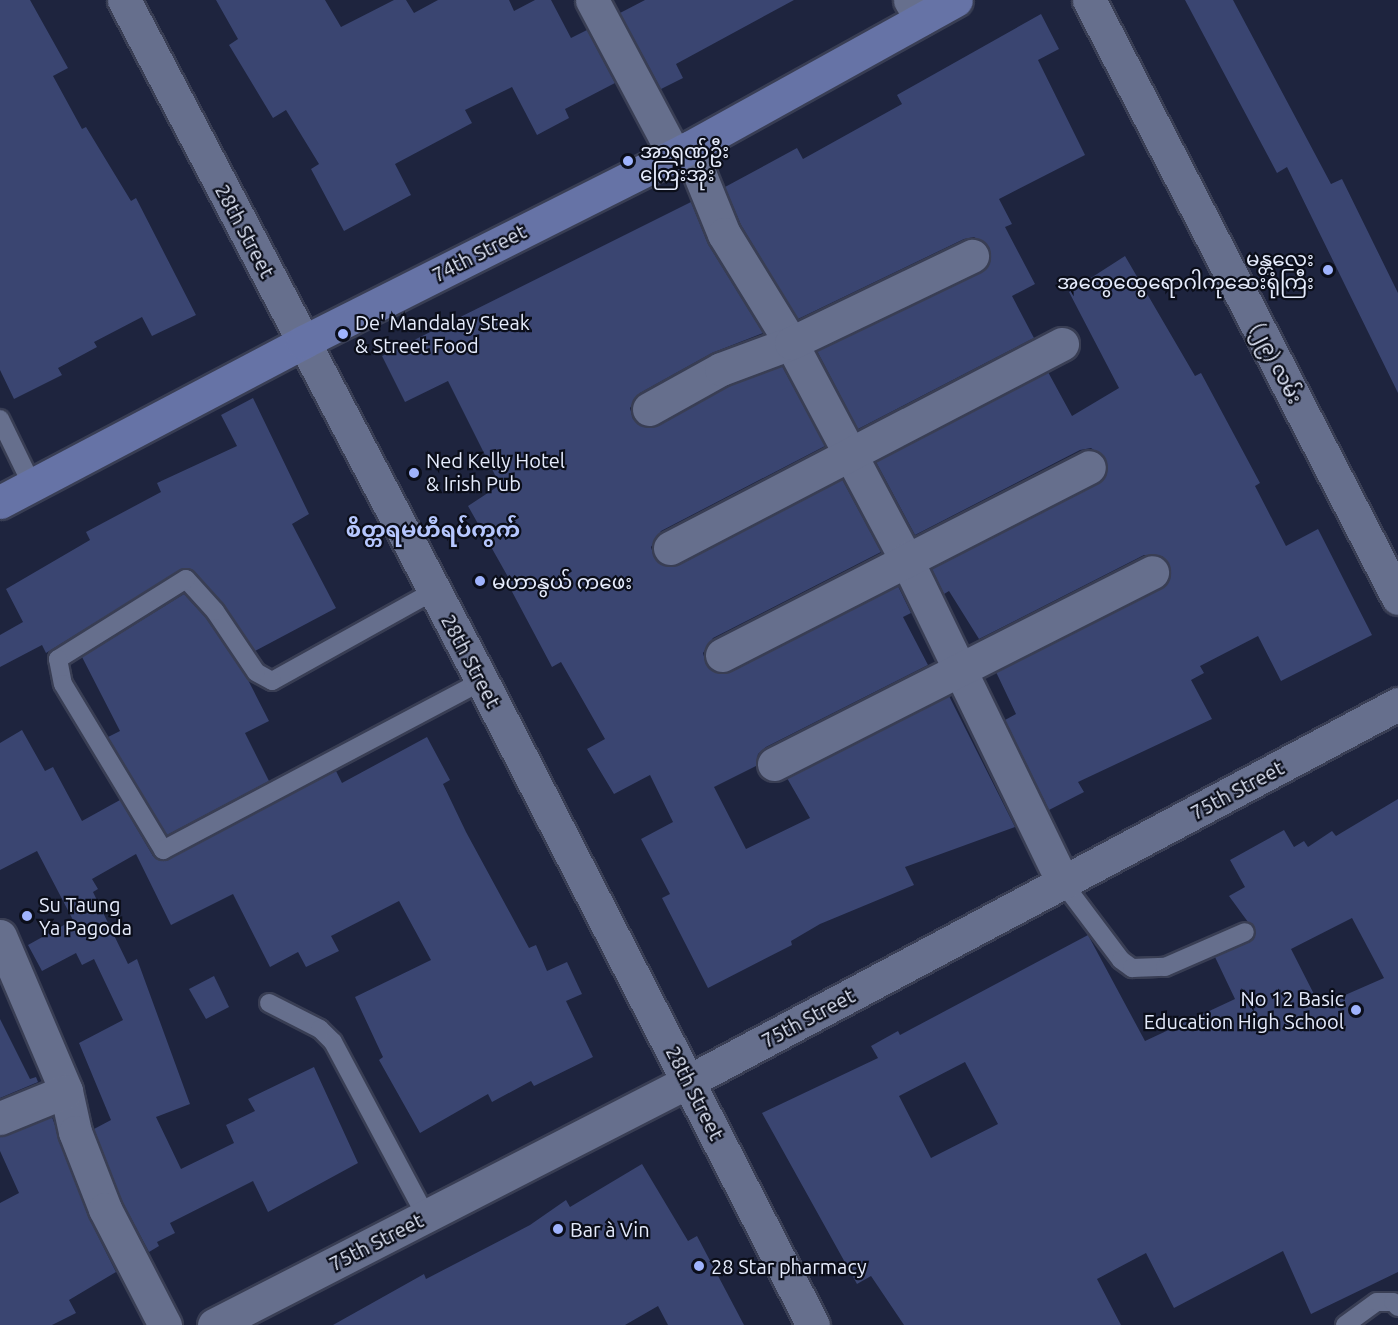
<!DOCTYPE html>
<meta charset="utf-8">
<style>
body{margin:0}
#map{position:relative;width:1398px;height:1325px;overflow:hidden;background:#1e243e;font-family:Ubuntu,"Noto Sans Myanmar",sans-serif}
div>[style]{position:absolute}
.building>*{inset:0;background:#3a4571}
.roads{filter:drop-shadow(2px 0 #393e54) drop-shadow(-2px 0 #393e54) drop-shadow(0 2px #393e54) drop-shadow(0 -2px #393e54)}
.lane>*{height:18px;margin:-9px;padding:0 9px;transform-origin:9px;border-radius:9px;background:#666f8d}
.street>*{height:33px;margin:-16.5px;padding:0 16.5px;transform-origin:16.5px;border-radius:16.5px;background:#666f8d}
.secondary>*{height:33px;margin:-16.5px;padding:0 16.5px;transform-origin:16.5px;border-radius:16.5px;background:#6673a6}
.dots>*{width:16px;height:16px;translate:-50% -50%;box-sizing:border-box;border:3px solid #0b0e1a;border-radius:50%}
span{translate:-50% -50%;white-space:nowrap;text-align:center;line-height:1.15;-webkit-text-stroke:4.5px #0b0e1a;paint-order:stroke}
.poi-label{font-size:20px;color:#e6ecfd}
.left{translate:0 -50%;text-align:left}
.right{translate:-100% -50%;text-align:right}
.street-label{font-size:20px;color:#e6ecfd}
.quarter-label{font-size:22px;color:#b6c7fe;font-weight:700}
</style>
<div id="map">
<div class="building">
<i style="clip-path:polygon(0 0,30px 0,68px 68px,53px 76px,82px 129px,86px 127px,131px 201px,136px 198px,196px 315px,152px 336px,142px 317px,94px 342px,97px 347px,58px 368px,62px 375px,14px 399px,0 370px)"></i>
<i style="clip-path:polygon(216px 0,325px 0,341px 27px,394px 0,406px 0,414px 13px,438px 0,509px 0,514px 11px,535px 0,551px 0,571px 38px,587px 30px,615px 83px,565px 109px,569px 118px,537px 135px,512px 87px,465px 110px,472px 123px,395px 164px,411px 195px,344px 231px,311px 169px,319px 164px,286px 110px,273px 118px,229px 45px,238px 39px)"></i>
<i style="clip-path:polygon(645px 0,794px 0,676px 64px,683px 78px,661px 89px,620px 13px)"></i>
<i style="clip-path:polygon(1185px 0,1233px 0,1331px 184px,1342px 179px,1398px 293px,1398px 393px,1287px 167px,1277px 173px)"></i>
<i style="clip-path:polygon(1041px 14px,1059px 49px,1038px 60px,1085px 155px,999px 199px,1012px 224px,1005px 227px,1035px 284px,1012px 296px,1034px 338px,858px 429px,817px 351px,980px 273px,991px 258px,989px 247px,974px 237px,964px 239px,798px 319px,741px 225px,725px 187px,797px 148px,803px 159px,902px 104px,897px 95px)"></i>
<i style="clip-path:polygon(691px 202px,708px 244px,763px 333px,712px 353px,640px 393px,630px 408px,633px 419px,648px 428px,658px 426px,729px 386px,782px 366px,825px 446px,661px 531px,651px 547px,654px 557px,669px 567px,679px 565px,842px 479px,881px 552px,713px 638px,703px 653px,706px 664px,720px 674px,731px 672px,898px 586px,911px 613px,903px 617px,928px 665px,766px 747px,758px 754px,756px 766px,714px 787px,746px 849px,810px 818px,787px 778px,949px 696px,1015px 827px,905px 867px,914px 885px,820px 924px,791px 941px,792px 945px,708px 988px,662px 898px,670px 894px,641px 839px,673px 822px,650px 775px,614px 794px,587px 749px,605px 739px,561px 662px,552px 667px,509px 586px,512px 584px,468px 506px,500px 485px,448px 381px,405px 402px,382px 356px)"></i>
<i style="clip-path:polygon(1125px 256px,1195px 376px,1201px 373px,1260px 483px,1255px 486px,1286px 546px,1318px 529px,1372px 635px,1281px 681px,1258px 636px,1200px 666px,1204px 673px,1191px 680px,1212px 719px,1078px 782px,1084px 792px,1049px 810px,1005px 720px,1016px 714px,996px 672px,1160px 589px,1168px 582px,1169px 564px,1162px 556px,1144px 555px,979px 639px,949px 591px,944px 594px,932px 569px,1098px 484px,1108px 469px,1105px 458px,1091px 448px,1080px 450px,915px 535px,876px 462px,1048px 372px,1072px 416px,1119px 388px,1069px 292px)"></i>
<i style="clip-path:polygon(253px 398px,309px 514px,292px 524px,336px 608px,255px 651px,223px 604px,194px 571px,184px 568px,46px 653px,42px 645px,0 667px,0 635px,23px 622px,6px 589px,90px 540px,86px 532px,161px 492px,157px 483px,237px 446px,221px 415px)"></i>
<i style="clip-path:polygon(184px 594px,206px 618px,248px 680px,269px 721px,245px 733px,269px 781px,167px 835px,108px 737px,120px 731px,82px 657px)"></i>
<i style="clip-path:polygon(22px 730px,45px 771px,53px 767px,82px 821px,120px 800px,153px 856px,162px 861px,336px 771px,342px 783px,427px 737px,450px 780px,443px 784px,466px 832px,529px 948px,536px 945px,547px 971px,567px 962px,582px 994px,566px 1001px,593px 1057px,534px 1086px,531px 1081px,492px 1102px,488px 1094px,420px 1133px,379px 1060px,383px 1057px,355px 997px,431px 960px,399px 901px,331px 936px,339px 951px,306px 967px,298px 952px,270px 967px,233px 894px,171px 925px,136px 854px,92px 879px,98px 889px,93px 892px,128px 964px,137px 959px,190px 1104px,156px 1117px,181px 1169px,234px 1143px,226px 1125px,255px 1111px,248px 1099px,314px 1067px,358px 1163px,268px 1212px,253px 1181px,170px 1223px,175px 1233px,157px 1242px,159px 1246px,149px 1252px,122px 1201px,94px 1129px,111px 1120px,79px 1043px,123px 1020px,94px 959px,82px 965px,76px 953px,42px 971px,28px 945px,73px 920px,37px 851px,0 870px,0 743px)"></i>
<i style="clip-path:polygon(evenodd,1398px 799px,1398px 1272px,1311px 1314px,1283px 1251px,1174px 1308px,1146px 1253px,1097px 1279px,1121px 1325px,904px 1325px,871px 1276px,857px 1284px,762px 1113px,878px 1058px,871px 1046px,898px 1031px,900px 1035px,1088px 935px,1145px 1041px,1235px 999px,1215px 957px,1250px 942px,1256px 933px,1229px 896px,1245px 887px,1230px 860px,1284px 830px,1294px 847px,1304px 841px,1308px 847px,1332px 831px,1336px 836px,1398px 799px,1352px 918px,1384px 978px,1320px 1006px,1291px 949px,1352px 918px,1398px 799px,965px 1062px,998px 1124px,931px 1158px,899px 1096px,965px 1062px)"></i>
<i style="clip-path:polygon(214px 976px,229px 1007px,206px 1019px,189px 989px)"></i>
<i style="clip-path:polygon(0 1019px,30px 1079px,36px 1077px,38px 1082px,0 1098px)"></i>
<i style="clip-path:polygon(52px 1117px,88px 1216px,116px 1272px,69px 1300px,76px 1313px,52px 1325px,0 1325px,0 1203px,19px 1193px,0 1151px,0 1136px)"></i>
<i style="clip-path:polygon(642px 1164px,688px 1241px,697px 1236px,744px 1325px,668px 1325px,658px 1306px,625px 1325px,333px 1325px,424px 1274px,426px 1279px,530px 1225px,566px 1200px,570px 1207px)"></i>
</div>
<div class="roads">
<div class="lane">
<i style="left:0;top:419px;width:73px;rotate:64.1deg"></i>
<i style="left:434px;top:591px;width:185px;rotate:150.9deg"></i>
<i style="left:272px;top:681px;width:18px;rotate:-151deg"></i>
<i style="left:256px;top:672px;width:73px;rotate:-123.9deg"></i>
<i style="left:215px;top:611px;width:43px;rotate:-132.2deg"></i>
<i style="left:186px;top:579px;width:151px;rotate:148deg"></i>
<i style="left:58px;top:659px;width:25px;rotate:79deg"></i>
<i style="left:63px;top:684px;width:194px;rotate:58.9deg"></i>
<i style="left:163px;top:850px;width:361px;rotate:-27.9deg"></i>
<i style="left:1063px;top:883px;width:96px;rotate:53deg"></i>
<i style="left:1121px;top:960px;width:14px;rotate:36deg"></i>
<i style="left:1132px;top:968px;width:33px;rotate:-2deg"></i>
<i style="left:1165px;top:967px;width:87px;rotate:-23.6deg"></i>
<i style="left:269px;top:1003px;width:57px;rotate:27deg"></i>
<i style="left:320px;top:1029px;width:18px;rotate:45deg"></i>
<i style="left:333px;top:1042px;width:197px;rotate:61.9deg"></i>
<i style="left:1345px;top:1325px;width:39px;rotate:-36deg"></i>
<i style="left:1377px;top:1302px;width:16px"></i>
<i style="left:1393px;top:1302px;width:7px;rotate:45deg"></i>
</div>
<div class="street">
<i style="left:124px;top:0;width:769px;rotate:62.27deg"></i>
<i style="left:482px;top:681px;width:724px;rotate:62.8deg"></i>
<i style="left:592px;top:0;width:174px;rotate:62deg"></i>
<i style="left:910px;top:0;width:22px;rotate:60deg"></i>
<i style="left:1089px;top:0;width:673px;rotate:62.67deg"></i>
<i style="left:689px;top:148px;width:93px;rotate:67.9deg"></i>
<i style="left:724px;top:234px;width:128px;rotate:58.4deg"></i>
<i style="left:791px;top:343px;width:245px;rotate:62deg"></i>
<i style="left:906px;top:559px;width:360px;rotate:64.1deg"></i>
<i style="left:649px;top:409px;width:82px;rotate:-29.1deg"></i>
<i style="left:721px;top:369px;width:75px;rotate:-20.4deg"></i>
<i style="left:791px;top:343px;width:201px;rotate:-25.7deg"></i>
<i style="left:670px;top:548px;width:442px;rotate:-27.5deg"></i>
<i style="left:722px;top:655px;width:412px;rotate:-27.1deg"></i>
<i style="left:774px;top:764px;width:424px;rotate:-26.9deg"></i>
<i style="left:0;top:936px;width:168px;rotate:66.9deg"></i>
<i style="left:66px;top:1091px;width:42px;rotate:77.6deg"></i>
<i style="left:75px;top:1132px;width:83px;rotate:68.7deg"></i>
<i style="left:105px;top:1209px;width:131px;rotate:62.7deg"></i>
<i style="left:0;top:1118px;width:71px;rotate:-22.2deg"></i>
<i style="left:214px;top:1325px;width:534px;rotate:-27.19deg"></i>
<i style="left:689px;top:1081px;width:803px;rotate:-28deg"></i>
</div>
<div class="secondary">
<i style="left:0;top:502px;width:343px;rotate:-27.8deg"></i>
<i style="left:303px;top:342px;width:432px;rotate:-26.7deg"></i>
<i style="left:689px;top:148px;width:305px;rotate:-29deg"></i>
</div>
</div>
<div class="dots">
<i style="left:628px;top:161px;background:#9fb3fd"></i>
<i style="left:1328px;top:270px;background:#9fb3fd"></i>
<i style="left:343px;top:334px;background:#9fb3fd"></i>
<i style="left:414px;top:473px;background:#9fb3fd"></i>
<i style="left:480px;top:581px;background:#9fb3fd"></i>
<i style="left:27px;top:916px;background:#9fb3fd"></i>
<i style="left:1356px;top:1010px;background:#9fb3fd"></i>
<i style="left:558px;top:1229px;background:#9fb3fd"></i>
<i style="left:699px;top:1266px;background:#9fb3fd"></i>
</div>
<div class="poi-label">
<span class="left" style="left:640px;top:162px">အာရုဏ်ဦး<br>ကြေးအိုး</span>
<span class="right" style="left:1314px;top:270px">မန္တလေး<br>အထွေထွေရောဂါကုဆေးရုံကြီး</span>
<span class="left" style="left:355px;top:334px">De' Mandalay Steak<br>&amp; Street Food</span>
<span class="left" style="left:426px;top:472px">Ned Kelly Hotel<br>&amp; Irish Pub</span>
<span class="left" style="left:492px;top:581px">မဟာနွယ် ကဖေး</span>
<span class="left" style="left:39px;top:916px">Su Taung<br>Ya Pagoda</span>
<span class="right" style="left:1344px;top:1010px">No 12 Basic<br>Education High School</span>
<span class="left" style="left:570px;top:1229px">Bar à Vin</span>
<span class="left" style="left:711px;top:1266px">28 Star pharmacy</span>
</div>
<div class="street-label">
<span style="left:245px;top:231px;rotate:62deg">28th Street</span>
<span style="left:479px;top:253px;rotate:-27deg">74th Street</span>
<span style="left:1277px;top:363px;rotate:63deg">(၂၉) လမ်း</span>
<span style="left:471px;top:661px;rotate:62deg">28th Street</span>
<span style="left:1237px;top:790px;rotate:-28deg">75th Street</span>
<span style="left:808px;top:1018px;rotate:-28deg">75th Street</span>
<span style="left:695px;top:1093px;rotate:63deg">28th Street</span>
<span style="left:376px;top:1242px;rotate:-27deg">75th Street</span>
</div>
<div class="quarter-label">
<span style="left:433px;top:529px">စိတ္တရမဟီရပ်ကွက်</span>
</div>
</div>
